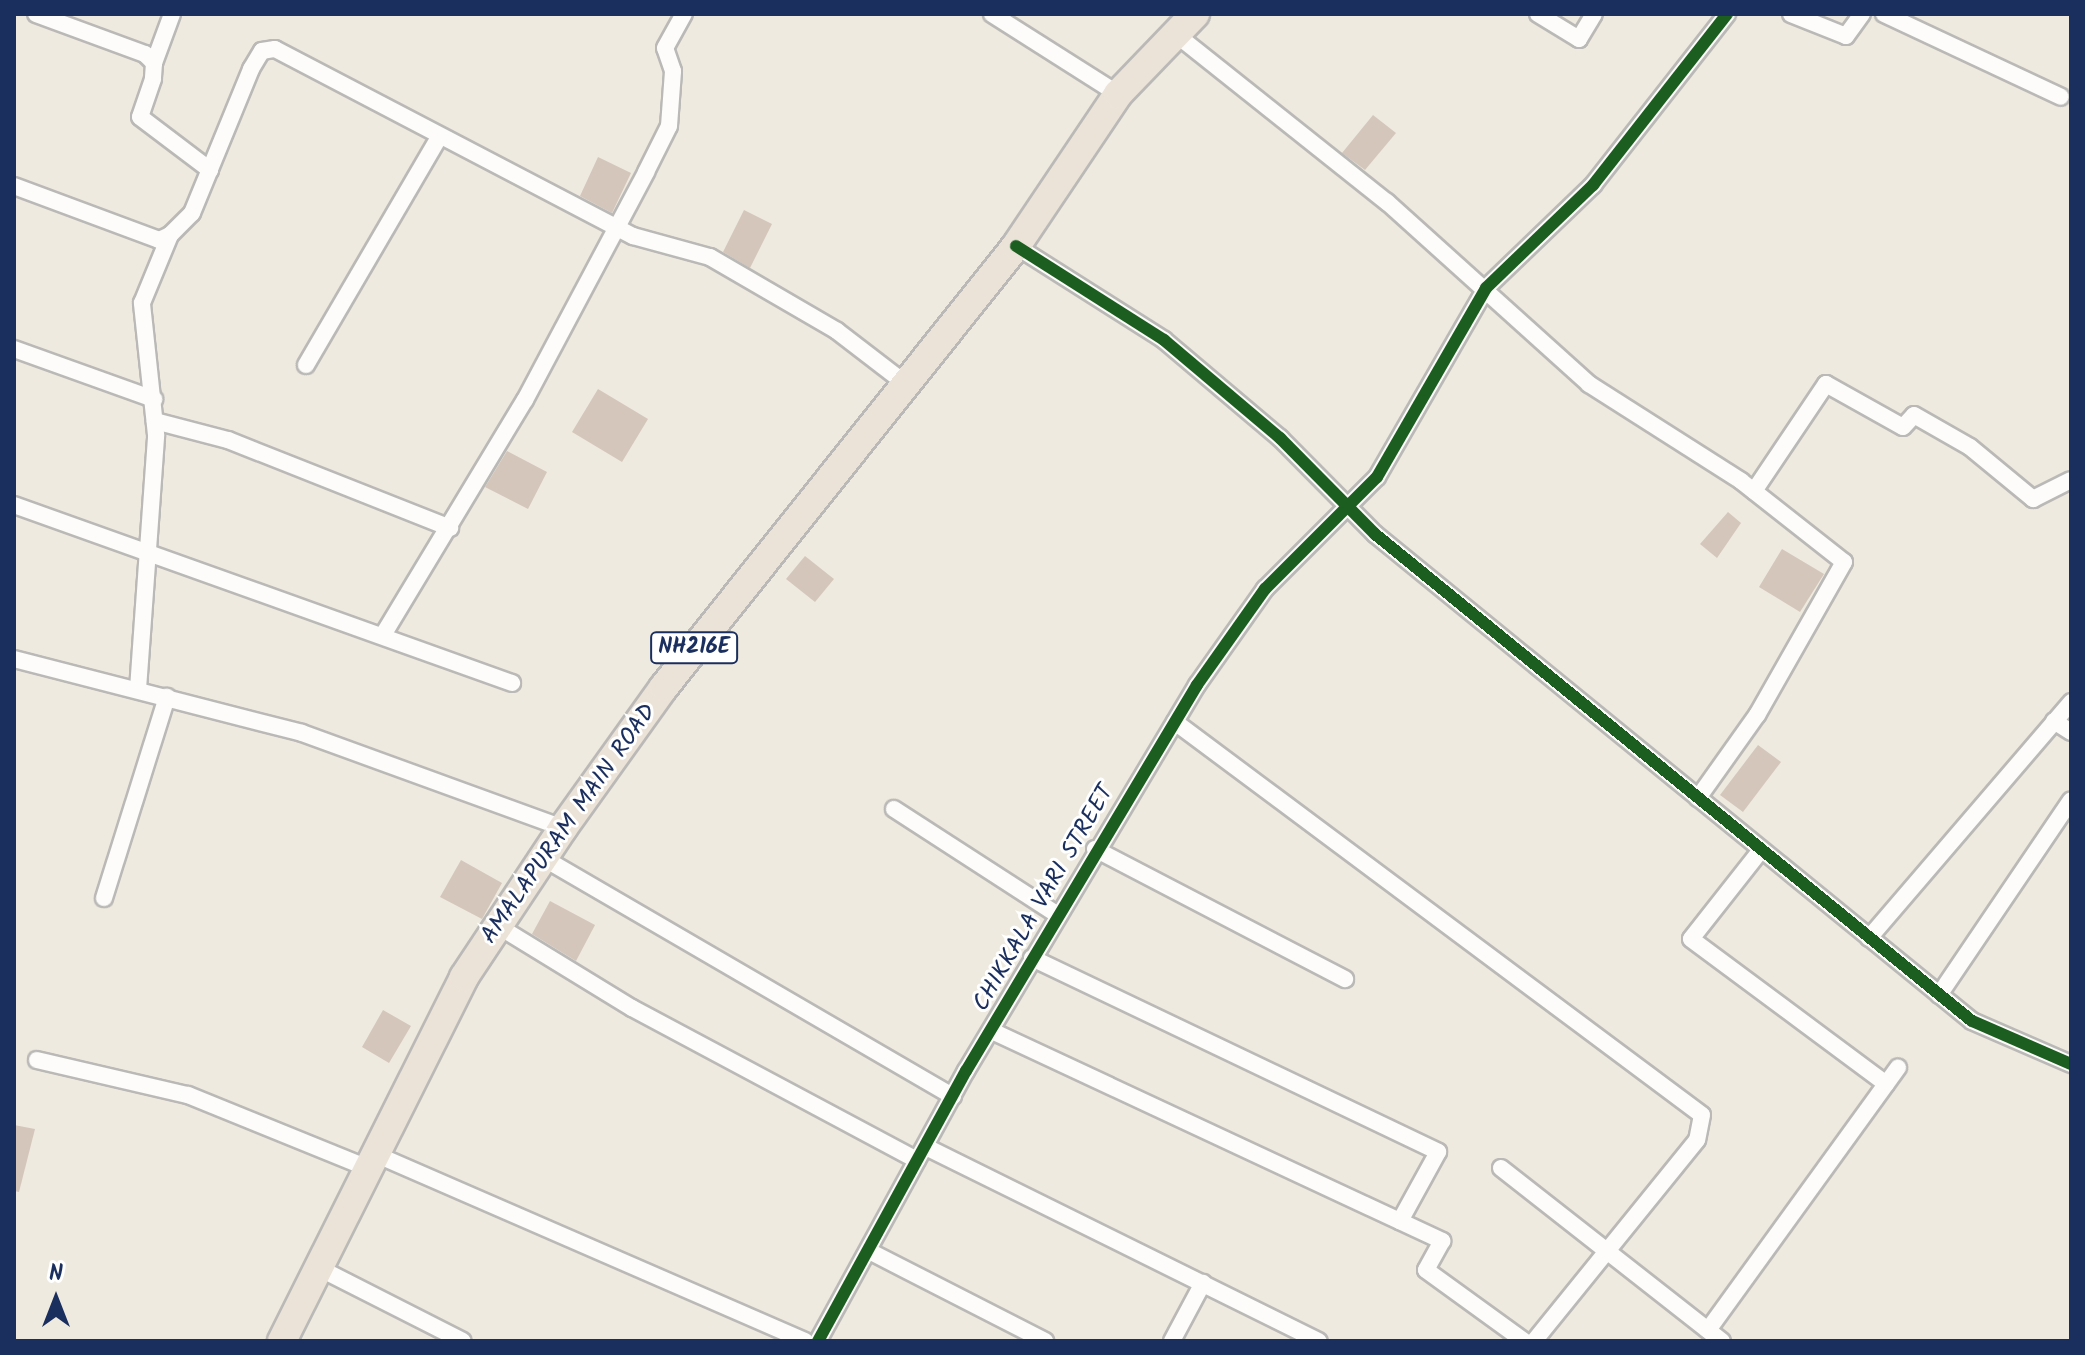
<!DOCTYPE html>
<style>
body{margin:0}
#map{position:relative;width:2085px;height:1355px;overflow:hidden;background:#efeadf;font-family:Kalam,sans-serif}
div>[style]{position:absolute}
.building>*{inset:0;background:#d4c6bb}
.roads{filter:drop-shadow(2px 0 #bab9b7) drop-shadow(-2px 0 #bab9b7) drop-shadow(0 2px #bab9b7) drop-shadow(0 -2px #bab9b7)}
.minor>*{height:16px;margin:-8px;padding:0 8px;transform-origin:8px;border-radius:8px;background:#fdfcfa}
.trunk>*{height:28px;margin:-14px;padding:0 14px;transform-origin:14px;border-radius:14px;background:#ece3d8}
.cycleway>*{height:12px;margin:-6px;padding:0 6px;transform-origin:6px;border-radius:6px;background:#1b5e20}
span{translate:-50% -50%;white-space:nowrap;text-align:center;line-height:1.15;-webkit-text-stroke:6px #fff;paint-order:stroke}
.shield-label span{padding:2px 6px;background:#fff;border:2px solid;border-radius:6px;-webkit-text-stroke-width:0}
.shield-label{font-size:22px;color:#1b2f5e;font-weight:700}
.street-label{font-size:24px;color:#1b2f5e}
.frame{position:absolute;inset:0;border:16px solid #1b2f5e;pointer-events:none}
.north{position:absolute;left:16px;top:1259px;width:80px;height:80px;-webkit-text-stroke:6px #fff;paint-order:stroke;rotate:0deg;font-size:22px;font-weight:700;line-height:32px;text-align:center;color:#1b2f5e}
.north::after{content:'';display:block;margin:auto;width:28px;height:36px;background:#1b2f5e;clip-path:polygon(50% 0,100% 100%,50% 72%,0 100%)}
</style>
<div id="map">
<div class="building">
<i style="clip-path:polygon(1373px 115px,1396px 133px,1365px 170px,1342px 153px)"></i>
<i style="clip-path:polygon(598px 157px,631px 173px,612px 213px,580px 196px)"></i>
<i style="clip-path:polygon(744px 210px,772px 224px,750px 268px,723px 252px)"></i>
<i style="clip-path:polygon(598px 389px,648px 419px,622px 462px,572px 432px)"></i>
<i style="clip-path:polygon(507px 451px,547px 472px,528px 509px,485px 487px)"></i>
<i style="clip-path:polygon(1728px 512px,1741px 523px,1717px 558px,1700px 544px)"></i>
<i style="clip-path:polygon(1782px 549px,1824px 574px,1800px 612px,1759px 587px)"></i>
<i style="clip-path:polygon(805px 556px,834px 579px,815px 602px,786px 579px)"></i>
<i style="clip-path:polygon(1758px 745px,1781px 762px,1743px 812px,1720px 795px)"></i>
<i style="clip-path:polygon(461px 860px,502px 883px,482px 919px,440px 897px)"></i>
<i style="clip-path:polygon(550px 901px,595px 925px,576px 961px,532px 934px)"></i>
<i style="clip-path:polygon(383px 1010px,411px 1026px,389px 1063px,362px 1047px)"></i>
<i style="clip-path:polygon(14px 1125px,35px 1129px,19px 1192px,14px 1191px)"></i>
</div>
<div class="roads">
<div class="minor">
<i style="left:36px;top:14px;width:116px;rotate:20.2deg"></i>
<i style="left:145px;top:54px;width:13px;rotate:45deg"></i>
<i style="left:154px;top:63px;width:16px;rotate:94deg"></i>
<i style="left:153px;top:79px;width:40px;rotate:108.9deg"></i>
<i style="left:140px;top:117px;width:88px;rotate:37.1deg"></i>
<i style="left:992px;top:14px;width:149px;rotate:32.4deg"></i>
<i style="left:1538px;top:14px;width:48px;rotate:31.4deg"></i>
<i style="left:1579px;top:39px;width:29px;rotate:-59deg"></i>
<i style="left:1791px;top:14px;width:59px;rotate:21.8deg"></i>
<i style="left:1846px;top:36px;width:27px;rotate:-54deg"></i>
<i style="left:1884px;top:14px;width:195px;rotate:25.1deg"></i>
<i style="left:1178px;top:36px;width:267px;rotate:38.5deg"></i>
<i style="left:1387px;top:202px;width:272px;rotate:42deg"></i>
<i style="left:1589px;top:384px;width:180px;rotate:32.5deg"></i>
<i style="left:1741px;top:481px;width:131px;rotate:38.2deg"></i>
<i style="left:1844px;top:562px;width:176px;rotate:119.6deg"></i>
<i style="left:1757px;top:715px;width:102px;rotate:125.4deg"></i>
<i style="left:154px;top:63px;width:52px;rotate:-69.8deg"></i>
<i style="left:14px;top:186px;width:155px;rotate:20.4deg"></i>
<i style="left:159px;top:240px;width:12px;rotate:-24deg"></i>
<i style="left:170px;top:235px;width:31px;rotate:-45deg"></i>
<i style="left:192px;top:213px;width:156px;rotate:-67.7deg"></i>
<i style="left:251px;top:69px;width:21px;rotate:-59deg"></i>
<i style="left:262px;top:51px;width:13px;rotate:-9deg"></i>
<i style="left:275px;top:49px;width:404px;rotate:27.6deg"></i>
<i style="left:633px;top:236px;width:80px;rotate:15.3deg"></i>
<i style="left:710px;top:257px;width:147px;rotate:30.2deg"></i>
<i style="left:837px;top:331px;width:87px;rotate:37.5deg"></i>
<i style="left:1016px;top:246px;width:175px;rotate:32.4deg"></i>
<i style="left:1164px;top:340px;width:152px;rotate:40.2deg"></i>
<i style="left:1280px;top:438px;width:135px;rotate:45.3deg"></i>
<i style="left:1375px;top:534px;width:770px;rotate:39.21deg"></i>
<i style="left:1972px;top:1021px;width:108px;rotate:23.5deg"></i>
<i style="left:14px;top:349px;width:149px;rotate:19.7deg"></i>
<i style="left:306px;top:365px;width:264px;rotate:-59.7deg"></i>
<i style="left:155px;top:421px;width:75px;rotate:14.6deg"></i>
<i style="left:228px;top:440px;width:239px;rotate:21.6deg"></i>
<i style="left:1754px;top:491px;width:129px;rotate:-56.1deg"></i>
<i style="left:1826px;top:384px;width:88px;rotate:29.2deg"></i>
<i style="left:1903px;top:427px;width:16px;rotate:-47deg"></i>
<i style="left:1914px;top:415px;width:64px;rotate:29.7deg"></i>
<i style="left:1970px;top:447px;width:82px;rotate:39.5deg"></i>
<i style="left:2033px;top:499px;width:42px;rotate:-26.6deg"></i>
<i style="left:14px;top:505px;width:529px;rotate:19.67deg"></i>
<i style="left:383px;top:635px;width:275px;rotate:-58.9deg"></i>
<i style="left:525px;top:400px;width:258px;rotate:-62deg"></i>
<i style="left:646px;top:172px;width:51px;rotate:-63.4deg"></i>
<i style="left:669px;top:126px;width:55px;rotate:-85.8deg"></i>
<i style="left:673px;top:71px;width:24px;rotate:-109deg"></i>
<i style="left:665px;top:48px;width:39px;rotate:-61deg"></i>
<i style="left:14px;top:659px;width:297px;rotate:14.4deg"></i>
<i style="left:302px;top:733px;width:278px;rotate:20deg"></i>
<i style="left:138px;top:689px;width:255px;rotate:-85.9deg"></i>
<i style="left:156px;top:435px;width:133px;rotate:-96.1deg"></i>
<i style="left:142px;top:303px;width:74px;rotate:-67.6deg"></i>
<i style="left:2054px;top:721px;width:20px;rotate:33deg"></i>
<i style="left:1175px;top:722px;width:657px;rotate:36.71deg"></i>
<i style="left:1702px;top:1115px;width:25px;rotate:101deg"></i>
<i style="left:1697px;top:1140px;width:259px;rotate:129deg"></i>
<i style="left:894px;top:809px;width:195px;rotate:32.9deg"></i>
<i style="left:1095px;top:849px;width:282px;rotate:27.5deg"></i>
<i style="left:1761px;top:850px;width:113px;rotate:128.2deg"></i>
<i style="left:1691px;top:939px;width:243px;rotate:36.6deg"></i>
<i style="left:545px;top:859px;width:472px;rotate:30.2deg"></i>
<i style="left:104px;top:898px;width:211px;rotate:-72.6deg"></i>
<i style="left:498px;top:926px;width:157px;rotate:31.5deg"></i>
<i style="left:632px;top:1008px;width:323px;rotate:28.1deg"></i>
<i style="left:1869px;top:938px;width:311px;rotate:-49.4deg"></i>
<i style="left:1032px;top:958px;width:450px;rotate:25.5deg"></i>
<i style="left:1438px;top:1152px;width:79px;rotate:118.8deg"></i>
<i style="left:1939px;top:995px;width:235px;rotate:-55.9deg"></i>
<i style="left:992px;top:1031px;width:497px;rotate:25deg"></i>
<i style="left:1442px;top:1241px;width:33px;rotate:119deg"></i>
<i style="left:1426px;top:1270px;width:121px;rotate:35.9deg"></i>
<i style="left:37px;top:1060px;width:155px;rotate:13.1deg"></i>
<i style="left:188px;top:1095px;width:194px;rotate:22.1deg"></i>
<i style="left:926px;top:1147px;width:438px;rotate:26.3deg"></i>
<i style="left:375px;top:1154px;width:469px;rotate:23.5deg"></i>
<i style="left:1501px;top:1168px;width:281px;rotate:38.1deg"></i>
<i style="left:869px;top:1251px;width:198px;rotate:27.1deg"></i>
<i style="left:319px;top:1268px;width:161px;rotate:26.9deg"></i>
<i style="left:1708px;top:1330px;width:324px;rotate:-54.1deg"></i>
<i style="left:818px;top:1341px;width:308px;rotate:-61.3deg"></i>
<i style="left:966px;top:1071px;width:450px;rotate:-59.1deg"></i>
<i style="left:1197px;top:685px;width:118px;rotate:-54.7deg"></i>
<i style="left:1265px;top:589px;width:158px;rotate:-45deg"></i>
<i style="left:1377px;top:477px;width:218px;rotate:-60deg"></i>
<i style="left:1486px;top:288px;width:149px;rotate:-43.9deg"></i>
<i style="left:1593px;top:185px;width:217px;rotate:-51.9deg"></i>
<i style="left:1172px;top:1341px;width:66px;rotate:-61.9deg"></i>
</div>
<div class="trunk">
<i style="left:282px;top:1341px;width:407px;rotate:-63.4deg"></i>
<i style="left:464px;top:977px;width:179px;rotate:-56.4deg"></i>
<i style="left:563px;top:828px;width:173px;rotate:-54.4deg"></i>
<i style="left:664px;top:687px;width:564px;rotate:-51.4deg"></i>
<i style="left:1016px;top:246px;width:183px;rotate:-56.1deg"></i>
<i style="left:1118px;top:94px;width:111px;rotate:-46.1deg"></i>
</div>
</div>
<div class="cycleway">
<i style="left:1016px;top:246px;width:175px;rotate:32.4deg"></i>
<i style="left:1164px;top:340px;width:152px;rotate:40.2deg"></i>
<i style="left:1280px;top:438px;width:135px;rotate:45.3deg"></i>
<i style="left:1375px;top:534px;width:770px;rotate:39.21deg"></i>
<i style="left:1972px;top:1021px;width:108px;rotate:23.5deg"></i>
<i style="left:818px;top:1341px;width:308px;rotate:-61.3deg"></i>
<i style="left:966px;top:1071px;width:450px;rotate:-59.1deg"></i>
<i style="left:1197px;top:685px;width:118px;rotate:-54.7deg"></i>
<i style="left:1265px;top:589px;width:158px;rotate:-45deg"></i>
<i style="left:1377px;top:477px;width:218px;rotate:-60deg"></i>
<i style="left:1486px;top:288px;width:149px;rotate:-43.9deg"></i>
<i style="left:1593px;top:185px;width:217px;rotate:-51.9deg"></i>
</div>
<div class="shield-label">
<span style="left:694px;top:648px">NH216E</span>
</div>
<div class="street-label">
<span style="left:569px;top:824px;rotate:-55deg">AMALAPURAM MAIN ROAD</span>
<span style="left:1044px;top:898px;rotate:-60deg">CHIKKALA VARI STREET</span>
</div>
<div class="frame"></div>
<div class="north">N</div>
</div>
